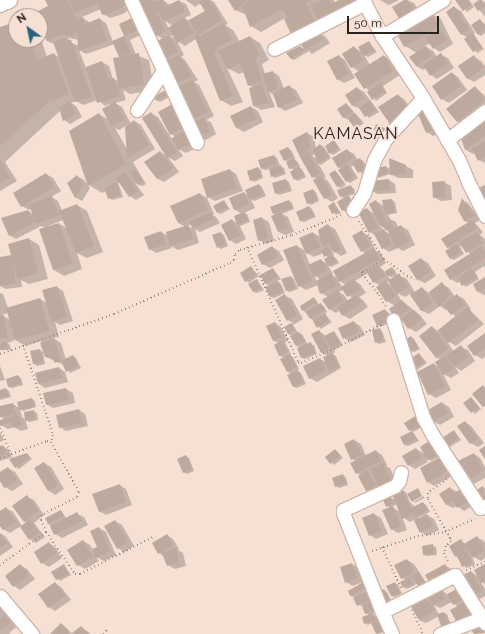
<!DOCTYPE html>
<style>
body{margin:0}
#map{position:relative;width:485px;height:634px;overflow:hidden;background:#f6e0d4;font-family:Raleway,sans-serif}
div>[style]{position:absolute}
.shadow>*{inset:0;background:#0003}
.building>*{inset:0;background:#bea99e}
.path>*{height:2px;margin-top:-1px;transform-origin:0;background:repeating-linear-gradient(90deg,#9b8b83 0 1px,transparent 0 4px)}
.roads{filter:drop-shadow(1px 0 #ceb8ad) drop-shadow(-1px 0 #ceb8ad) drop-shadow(0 1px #ceb8ad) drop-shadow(0 -1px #ceb8ad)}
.minor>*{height:13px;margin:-6.5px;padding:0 6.5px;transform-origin:6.5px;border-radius:6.5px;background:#fff}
.major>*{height:16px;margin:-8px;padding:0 8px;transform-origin:8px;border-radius:8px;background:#fff}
span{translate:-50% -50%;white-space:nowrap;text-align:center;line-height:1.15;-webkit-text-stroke:3.5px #f6e0d4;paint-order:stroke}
.quarter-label{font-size:16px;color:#29211d;letter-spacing:1px}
.north{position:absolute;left:8px;top:8px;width:40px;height:40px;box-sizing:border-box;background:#f6e0d4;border:1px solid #a4948b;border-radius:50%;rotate:327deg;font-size:11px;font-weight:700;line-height:16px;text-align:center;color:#29211d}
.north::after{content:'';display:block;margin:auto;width:14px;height:18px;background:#28637b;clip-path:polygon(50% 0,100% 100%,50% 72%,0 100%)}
.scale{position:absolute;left:347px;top:16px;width:92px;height:18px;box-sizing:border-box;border:2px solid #29211d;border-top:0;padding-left:5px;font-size:12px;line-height:14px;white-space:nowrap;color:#29211d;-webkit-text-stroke:3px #f6e0d4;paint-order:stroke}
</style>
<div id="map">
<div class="shadow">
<i style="clip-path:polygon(evenodd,46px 0,130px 0,133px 7px,123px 14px,110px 18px,103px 14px,101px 9px,82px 17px,90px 23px,100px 19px,106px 23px,113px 42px,125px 36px,120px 24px,134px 18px,145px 33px,130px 40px,136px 55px,149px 60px,154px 90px,130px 94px,123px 90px,126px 100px,115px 103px,122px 107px,131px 124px,134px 121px,141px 125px,155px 149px,133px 162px,146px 184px,142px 186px,135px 183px,144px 195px,136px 200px,130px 196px,120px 182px,118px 184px,119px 185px,123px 197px,112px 200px,109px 198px,106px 191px,102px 193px,89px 185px,70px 131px,99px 114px,109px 120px,110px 104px,105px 106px,98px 100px,83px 105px,76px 101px,71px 103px,76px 106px,82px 117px,70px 124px,64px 120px,61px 110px,5px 162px,17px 181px,0 191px,0 28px,16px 23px,16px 40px,40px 40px,40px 36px,47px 57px,54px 54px,60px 58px,54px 44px,47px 41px,40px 24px,40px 16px,36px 16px,49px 7px,46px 0,69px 38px,79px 40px,79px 46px,65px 40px,69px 38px,46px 0,115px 44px,120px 58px,118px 81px,113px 79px,109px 66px,102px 62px,86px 68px,79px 50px,86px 54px,115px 44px,46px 0,129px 124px,128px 151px,115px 128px,119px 130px,129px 124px)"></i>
<i style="clip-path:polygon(evenodd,137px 0,163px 0,170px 5px,179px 1px,186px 4px,191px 15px,184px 18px,190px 21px,206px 11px,201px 3px,195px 7px,186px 0,210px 0,214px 2px,228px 24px,225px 25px,233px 30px,240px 42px,250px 37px,260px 43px,269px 60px,262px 64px,265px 74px,273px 72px,279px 76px,284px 89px,289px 86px,296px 90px,303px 103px,285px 111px,279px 107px,274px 95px,269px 92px,275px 107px,261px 110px,254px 106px,253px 87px,249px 85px,244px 72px,239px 74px,227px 68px,243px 102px,231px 106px,221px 100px,196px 39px,185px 46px,177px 41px,184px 55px,181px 57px,185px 60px,198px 80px,194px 82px,199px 85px,214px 116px,206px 120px,211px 122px,216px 134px,206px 140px,199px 136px,197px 122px,193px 119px,180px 87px,175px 84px,168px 62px,163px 59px,163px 39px,151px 32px,137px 0,165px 21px,173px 26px,169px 29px,165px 21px,137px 0,173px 35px,177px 40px,170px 36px,173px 35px)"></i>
<i style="clip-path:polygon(229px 0,334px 0,335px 3px,341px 0,357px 0,318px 32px,325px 36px,330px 43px,312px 54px,309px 51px,294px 60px,291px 59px,300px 47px,306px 50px,292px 33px,285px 18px,261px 32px,251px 26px,247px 15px,235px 10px)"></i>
<i style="clip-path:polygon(380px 0,399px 0,389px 5px)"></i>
<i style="clip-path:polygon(406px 0,414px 3px,423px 18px,430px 13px,441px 19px,453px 44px,440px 52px,434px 48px,431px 43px,425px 46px,433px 51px,437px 57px,441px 55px,448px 58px,454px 68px,437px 79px,431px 75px,426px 68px,423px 70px,416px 66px,417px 53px,405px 46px)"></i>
<i style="clip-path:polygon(456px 0,469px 0,474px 7px,467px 12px)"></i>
<i style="clip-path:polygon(480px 0,485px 2px,485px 17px,475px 4px)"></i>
<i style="clip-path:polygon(454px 7px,461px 11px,475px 33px,473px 35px,484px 49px,477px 53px,466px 39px,468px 38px,461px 34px)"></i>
<i style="clip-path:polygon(480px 20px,485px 24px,485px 33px,481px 36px,478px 34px)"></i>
<i style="clip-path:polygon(369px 42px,377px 52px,368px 57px,364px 55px,370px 65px,384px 56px,390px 60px,400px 75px,383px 86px,387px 93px,376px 101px,356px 74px,360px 72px,352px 67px,354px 47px,362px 52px)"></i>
<i style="clip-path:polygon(339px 56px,345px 60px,355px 78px,344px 83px,337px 79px)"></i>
<i style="clip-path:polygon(474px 57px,481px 61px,485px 66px,485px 75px,474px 82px,467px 78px)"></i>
<i style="clip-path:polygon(452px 73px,458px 77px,467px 90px,449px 103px,442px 99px)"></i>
<i style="clip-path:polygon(475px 87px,485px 96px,485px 109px,465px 125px,458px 122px,448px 109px)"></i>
<i style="clip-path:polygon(357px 88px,364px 92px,379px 112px,369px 118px,361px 109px,353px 106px,346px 95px)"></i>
<i style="clip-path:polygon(168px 90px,173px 95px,160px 102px,156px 100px)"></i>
<i style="clip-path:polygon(398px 95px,404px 99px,416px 115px,391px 124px)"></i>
<i style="clip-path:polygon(174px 104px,198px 147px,186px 153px,178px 149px,183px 156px,175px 161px,168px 157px,179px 172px,164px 182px,158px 179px,160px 152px,167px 156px,151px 113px,158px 117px,172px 139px,176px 137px,171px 134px)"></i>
<i style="clip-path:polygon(346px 104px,364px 123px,357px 128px,349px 118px,347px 119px,344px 118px)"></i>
<i style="clip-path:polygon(251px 107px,258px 111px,263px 122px,244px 132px,237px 128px,232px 116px)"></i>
<i style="clip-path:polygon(419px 114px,440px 133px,433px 136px,427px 132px)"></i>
<i style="clip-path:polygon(485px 118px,485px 163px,479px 160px,475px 152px,473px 154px,466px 150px,461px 136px)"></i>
<i style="clip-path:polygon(evenodd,307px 133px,314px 137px,316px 149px,321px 145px,324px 147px,331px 158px,321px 165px,318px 163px,326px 177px,324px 178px,328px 181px,338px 198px,332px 202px,325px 198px,317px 179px,313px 177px,293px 140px,307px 133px,315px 153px,317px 159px,312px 156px,315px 153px)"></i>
<i style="clip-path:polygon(334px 141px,341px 150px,333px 155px,330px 153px)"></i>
<i style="clip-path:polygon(288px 148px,291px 150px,295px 158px,294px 159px,297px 161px,300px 166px,298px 167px,302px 169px,306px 177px,298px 181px,295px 179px,294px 170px,290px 168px,289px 162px,285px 160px)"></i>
<i style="clip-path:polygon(347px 150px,354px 154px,358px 160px,360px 159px,363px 161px,369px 169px,362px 174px,354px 165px,351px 167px,358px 178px,350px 183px,347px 181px,342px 169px,338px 167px)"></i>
<i style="clip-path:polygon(274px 156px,277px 158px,280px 166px,284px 168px,286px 174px,275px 178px,272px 176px,270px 169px,265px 170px,262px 168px)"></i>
<i style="clip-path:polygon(406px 166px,413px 170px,413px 178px,398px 178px,390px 174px,378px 178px,375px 176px,386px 167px,391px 169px)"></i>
<i style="clip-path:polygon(258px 168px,261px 170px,263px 178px,254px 182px,251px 180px)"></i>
<i style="clip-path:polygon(230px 170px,236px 174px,243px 191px,215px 201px,208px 197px)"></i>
<i style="clip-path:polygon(336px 171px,346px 185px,341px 188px,338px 187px)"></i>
<i style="clip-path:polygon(evenodd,46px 174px,53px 178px,61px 191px,51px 197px,58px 201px,62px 211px,77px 205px,87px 211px,103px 252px,87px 258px,77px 253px,82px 269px,64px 276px,54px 270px,46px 228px,41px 226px,16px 239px,9px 235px,28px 211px,33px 214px,31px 209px,29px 210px,22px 206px,14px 193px,46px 174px,63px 220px,67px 228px,59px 224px,49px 227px,48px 226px,63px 220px)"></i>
<i style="clip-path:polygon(77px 176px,84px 180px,90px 188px,82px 201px,75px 197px,69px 183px)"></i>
<i style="clip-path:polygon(286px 180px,289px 182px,292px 191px,279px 195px,276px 193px)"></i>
<i style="clip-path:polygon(389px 180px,395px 184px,396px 193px,378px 194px,371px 191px)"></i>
<i style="clip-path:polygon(444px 182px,451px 186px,452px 200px,441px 201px,434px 197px)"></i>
<i style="clip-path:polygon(259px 185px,262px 187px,266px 196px,254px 201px,251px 199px,255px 208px,244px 213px,247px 214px,250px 222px,240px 226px,246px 239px,236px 244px,230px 240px,232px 220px,238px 224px,242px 214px,235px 210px,230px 199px,244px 193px,249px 196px)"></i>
<i style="clip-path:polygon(351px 187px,354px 188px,355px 194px,348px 196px,356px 205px,346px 212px,343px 210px,344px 198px,341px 196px)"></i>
<i style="clip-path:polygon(313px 190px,316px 192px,319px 201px,311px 205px,308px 203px)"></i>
<i style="clip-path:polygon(evenodd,200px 194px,207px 198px,214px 214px,213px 215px,216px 217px,220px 223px,200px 232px,195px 229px,199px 243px,178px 250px,171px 246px,172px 248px,156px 253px,150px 249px,161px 232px,168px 236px,186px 227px,178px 223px,200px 194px,192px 224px,194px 229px,187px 226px,192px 224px)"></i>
<i style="clip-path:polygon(evenodd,392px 200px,395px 202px,397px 213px,388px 215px,390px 219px,396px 222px,398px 227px,401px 226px,408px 230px,415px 245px,403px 251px,398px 248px,389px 252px,383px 248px,376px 236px,370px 232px,367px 209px,375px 214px,376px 201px,384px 206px,392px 200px,378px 222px,388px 230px,390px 234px,383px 230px,378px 222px)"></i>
<i style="clip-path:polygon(462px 200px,468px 203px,481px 220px,475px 223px,483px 232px,480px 235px,485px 239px,485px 268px,484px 266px,475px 272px,479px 279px,466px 287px,460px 281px,457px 283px,451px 279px,471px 255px,463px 245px,460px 247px,464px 254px,454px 260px,450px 258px,451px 249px,448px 247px,469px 223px,464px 221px)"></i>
<i style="clip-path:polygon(289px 201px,292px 203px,294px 209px,282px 214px,288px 217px,294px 232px,285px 235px,279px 232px,276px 215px,273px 214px)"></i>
<i style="clip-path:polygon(224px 202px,230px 209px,221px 214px,218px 213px)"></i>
<i style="clip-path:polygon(334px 204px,341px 213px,336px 215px,329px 206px)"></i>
<i style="clip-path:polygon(309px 207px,312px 209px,316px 217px,304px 222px,300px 221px)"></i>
<i style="clip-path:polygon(262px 218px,269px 222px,274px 241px,266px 244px,259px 240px)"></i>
<i style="clip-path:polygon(evenodd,328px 225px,335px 229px,347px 253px,341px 256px,332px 250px,334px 255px,332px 256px,336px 258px,339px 263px,331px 267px,328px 265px,333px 274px,332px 275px,339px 279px,366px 254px,362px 251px,362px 232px,369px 236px,376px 251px,381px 253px,386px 263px,380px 267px,385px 272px,392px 268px,395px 270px,397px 276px,406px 278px,415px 292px,422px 288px,429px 293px,442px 284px,449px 288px,455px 297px,457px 295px,464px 299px,471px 309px,470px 310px,484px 324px,456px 346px,446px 340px,454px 352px,461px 347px,468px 350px,475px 361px,461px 371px,455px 367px,459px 373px,451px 378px,443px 374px,451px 390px,436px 398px,429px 394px,434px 364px,440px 368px,441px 360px,436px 357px,432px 327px,438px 331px,456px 317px,447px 309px,446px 310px,440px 306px,429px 314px,422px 311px,410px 294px,405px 297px,397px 293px,401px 300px,420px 315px,427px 324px,416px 332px,409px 328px,404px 321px,397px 318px,395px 306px,387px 301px,380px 286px,374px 282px,368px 273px,355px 281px,360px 284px,366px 293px,359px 297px,363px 300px,368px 307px,350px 319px,343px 315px,340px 310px,336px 313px,329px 309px,328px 297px,321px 293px,318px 285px,306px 290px,299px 286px,297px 246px,304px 250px,310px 265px,321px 260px,328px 264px,328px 258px,323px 253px,314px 257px,307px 253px,313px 233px,321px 237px,328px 225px,314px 275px,321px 280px,317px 282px,314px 275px,328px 225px,387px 275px,391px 277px,396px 276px,391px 280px,387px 275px,328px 225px,338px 280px,346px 285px,342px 287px,338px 280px,328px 225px,389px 281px,393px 286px,387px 283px,389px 281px,328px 225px,344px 290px,352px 298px,348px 301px,344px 295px,339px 292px,344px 290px)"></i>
<i style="clip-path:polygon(220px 233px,224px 235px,228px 246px,221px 249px,218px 247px)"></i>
<i style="clip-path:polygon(29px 239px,39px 245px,48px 279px,29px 284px,21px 280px,22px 287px,6px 289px,0 286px,0 258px,13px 256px)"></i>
<i style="clip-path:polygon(272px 247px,279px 251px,284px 260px,270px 268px,263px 264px)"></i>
<i style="clip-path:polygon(421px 259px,428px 263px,436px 276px,425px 283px,418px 280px,410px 266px)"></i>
<i style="clip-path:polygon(251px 267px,259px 276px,249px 283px,246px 281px)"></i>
<i style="clip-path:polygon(273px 269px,281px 279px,277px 281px,281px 284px,285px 293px,274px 298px,271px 297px,270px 286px,266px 284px,261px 275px)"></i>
<i style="clip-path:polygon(291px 277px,294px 279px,298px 289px,290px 292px,287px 291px)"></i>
<i style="clip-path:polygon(485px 278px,485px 295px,484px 295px,478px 292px)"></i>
<i style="clip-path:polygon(257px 280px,264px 290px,257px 293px,254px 292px)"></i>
<i style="clip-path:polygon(evenodd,57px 287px,63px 291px,73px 321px,60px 325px,55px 322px,59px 337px,53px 338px,61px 343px,66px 360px,73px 356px,76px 358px,81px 368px,70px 373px,64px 365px,46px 357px,41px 341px,26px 346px,13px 339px,14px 341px,7px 343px,10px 345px,11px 350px,0 350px,0 344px,3px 344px,0 342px,0 293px,3px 294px,8px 308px,40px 299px,48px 304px,57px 287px,8px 313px,10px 320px,2px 315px,8px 313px)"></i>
<i style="clip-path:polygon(285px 296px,292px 299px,303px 319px,293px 325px,298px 333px,302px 334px,308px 345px,314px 345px,317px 354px,305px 359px,302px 358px,301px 348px,296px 345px,293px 336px,288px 334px,285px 327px,293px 323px,288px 320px)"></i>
<i style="clip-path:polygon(314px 299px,320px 305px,324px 306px,327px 312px,324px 314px,332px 322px,321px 329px,303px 310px)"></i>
<i style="clip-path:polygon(385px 310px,388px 312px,392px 321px,381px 327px,378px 325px)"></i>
<i style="clip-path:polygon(354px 322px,360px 326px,365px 335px,351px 342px,344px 338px)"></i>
<i style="clip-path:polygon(275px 323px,281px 327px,288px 341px,285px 342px,291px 354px,289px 355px,293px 357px,299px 369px,296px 371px,301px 373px,306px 384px,297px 388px,294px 387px,292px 374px,288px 372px,282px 360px,285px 358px,280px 356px,275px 345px,279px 343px,274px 341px,267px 326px)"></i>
<i style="clip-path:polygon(379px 329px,382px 331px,386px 342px,379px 344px,376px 342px)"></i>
<i style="clip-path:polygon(319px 331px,326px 336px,334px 332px,343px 345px,334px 350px,335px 352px,332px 354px,336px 356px,341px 368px,317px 382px,310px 378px,320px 359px,326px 362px,328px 356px,321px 352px)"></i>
<i style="clip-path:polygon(485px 334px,485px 357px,482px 359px,475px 355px)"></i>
<i style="clip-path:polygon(411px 337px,414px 339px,420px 349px,414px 352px,411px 351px,405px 340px)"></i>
<i style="clip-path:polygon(40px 350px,43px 352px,45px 364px,37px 366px,34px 364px)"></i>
<i style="clip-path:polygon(419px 354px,427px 363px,417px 370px,414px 368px)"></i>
<i style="clip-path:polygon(0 366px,5px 380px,0 381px)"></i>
<i style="clip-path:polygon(59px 368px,65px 372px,68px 382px,45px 388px,39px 384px)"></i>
<i style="clip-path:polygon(18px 376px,21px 378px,23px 385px,12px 388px,9px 387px)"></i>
<i style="clip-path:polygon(6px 389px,9px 391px,11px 397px,0 400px,0 391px)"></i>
<i style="clip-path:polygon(66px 389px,73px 393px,75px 403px,53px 408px,46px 404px)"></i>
<i style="clip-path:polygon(471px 398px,481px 409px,475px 414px,465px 403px)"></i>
<i style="clip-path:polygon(32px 399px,35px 401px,36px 407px,23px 411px,20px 409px,22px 417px,26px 420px,34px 411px,37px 413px,38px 420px,29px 422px,25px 419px,28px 429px,21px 431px,14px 427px,8px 429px,1px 425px,0 421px,5px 419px,0 417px,0 407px,13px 404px,19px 408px)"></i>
<i style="clip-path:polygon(442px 403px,449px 407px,454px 417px,440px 425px,433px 421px)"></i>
<i style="clip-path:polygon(79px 410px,85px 414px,88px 426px,66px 431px,60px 427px)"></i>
<i style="clip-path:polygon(465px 422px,471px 426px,484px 443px,478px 447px,471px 443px)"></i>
<i style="clip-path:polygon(406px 423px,424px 426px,413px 432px,419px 441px,408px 446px,405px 445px,412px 432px)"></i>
<i style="clip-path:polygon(454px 431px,461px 440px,450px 447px,447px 445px)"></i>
<i style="clip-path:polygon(0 432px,4px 440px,0 442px)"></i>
<i style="clip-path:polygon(354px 440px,361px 444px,366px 456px,376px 451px,382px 455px,387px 465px,386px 466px,390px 468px,398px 485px,374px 495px,367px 491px,360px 475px,357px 473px,356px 461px,352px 459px)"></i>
<i style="clip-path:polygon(429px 443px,432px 444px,439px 457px,431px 461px,426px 459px,428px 462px,415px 469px,409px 465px,416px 449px,425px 454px)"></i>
<i style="clip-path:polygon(3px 446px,9px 450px,12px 457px,0 461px,0 447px)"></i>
<i style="clip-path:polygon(335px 450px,343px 458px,334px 465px,326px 457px)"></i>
<i style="clip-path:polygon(27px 454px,32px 459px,19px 469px,16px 467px)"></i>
<i style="clip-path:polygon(474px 454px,480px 458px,485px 467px,485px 478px,474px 484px,467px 480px)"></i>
<i style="clip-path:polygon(186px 456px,189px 458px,194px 471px,187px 474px,183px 472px)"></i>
<i style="clip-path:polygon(440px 458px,454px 475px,434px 486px,428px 482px)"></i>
<i style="clip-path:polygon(44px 463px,51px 467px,64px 489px,55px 495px,49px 491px,35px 469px)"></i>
<i style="clip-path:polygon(8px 468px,15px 472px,23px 484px,12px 491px,5px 487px,0 479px,0 473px)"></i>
<i style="clip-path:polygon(343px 476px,346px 477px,348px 485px,339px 488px,336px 486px)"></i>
<i style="clip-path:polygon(119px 485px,126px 489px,132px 505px,106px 515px,99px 511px)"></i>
<i style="clip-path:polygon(483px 487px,485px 488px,485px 503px,476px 492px)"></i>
<i style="clip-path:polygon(450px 488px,457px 492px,474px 505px,464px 511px,457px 506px,453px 508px,447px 505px)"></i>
<i style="clip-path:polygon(evenodd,403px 491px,406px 492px,410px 502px,415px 507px,423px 503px,426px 505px,430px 512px,425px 514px,434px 519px,439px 530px,427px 536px,421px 532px,414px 520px,410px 522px,402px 517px,407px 530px,398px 533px,391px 529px,390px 508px,387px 506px,390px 497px,395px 500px,403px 491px,397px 504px,400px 512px,392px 507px,397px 504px,403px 491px,425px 515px,425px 516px,419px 520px,419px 517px,425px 515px)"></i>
<i style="clip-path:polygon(424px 496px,424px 498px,415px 503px,414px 502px)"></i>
<i style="clip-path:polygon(27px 497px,34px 500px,44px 515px,34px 523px,45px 537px,36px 543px,30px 539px,21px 526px,10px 533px,3px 529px,0 524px,0 512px,6px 508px,13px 512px,22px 526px,27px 523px,24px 521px)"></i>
<i style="clip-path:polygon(61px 511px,67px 519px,77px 514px,84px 517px,88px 525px,62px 538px,55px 534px,52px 526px,48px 524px)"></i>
<i style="clip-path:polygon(374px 514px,381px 518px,388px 534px,376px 539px,370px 535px)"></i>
<i style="clip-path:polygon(115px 521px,122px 525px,134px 546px,124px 552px,118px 548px)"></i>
<i style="clip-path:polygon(99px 528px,106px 532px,116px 555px,104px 561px,96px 557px,99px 561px,85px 569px,78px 565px,83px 541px,90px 545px,93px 550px,99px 547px)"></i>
<i style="clip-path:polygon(0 533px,5px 536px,13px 547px,0 556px)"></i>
<i style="clip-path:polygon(167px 535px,173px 539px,179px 549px,178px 550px,183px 553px,186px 566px,175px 569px,168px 565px,165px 557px,159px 553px)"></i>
<i style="clip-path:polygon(477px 537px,485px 542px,485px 558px,481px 561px,474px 557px,470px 551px,475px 565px,466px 568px,456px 556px,461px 540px,466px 545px)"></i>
<i style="clip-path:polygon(49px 543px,55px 547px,62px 558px,49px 567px,42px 563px)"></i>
<i style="clip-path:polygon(433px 546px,436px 547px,437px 555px,427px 556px,424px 555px)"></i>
<i style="clip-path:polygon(407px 560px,414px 564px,427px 584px,422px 587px,417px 584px,407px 589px,404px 587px,406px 580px,402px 578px)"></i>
<i style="clip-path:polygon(352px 564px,359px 568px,370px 589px,365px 592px,369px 595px,373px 601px,370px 603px,374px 605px,377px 612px,372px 614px,376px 616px,378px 621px,388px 631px,377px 634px,372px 623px,368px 625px,365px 623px,370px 616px,366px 613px,363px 606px,358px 605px,356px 598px,351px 596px,349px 591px,363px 582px,353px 586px,346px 582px)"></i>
<i style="clip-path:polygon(20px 565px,27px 569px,35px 579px,20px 590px,14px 586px)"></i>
<i style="clip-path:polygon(64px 565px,71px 575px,60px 581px,52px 572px)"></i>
<i style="clip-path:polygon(445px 565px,451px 569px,456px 577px,438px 587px,448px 595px,457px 590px,479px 615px,457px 621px,451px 611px,458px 607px,452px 602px,440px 608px,434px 605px,439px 615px,444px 613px,447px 614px,452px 628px,439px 616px,426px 623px,419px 620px,424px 595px,431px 599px)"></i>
<i style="clip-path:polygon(485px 565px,485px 584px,481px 582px,485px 589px,485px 596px,478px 600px,472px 596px,471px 572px,479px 577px)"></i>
<i style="clip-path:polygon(55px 583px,61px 587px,71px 600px,55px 611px,49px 607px)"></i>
<i style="clip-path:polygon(395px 583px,398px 585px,402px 594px,394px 597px,391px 596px)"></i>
<i style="clip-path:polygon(384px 590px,387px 592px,393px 604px,386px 607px)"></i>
<i style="clip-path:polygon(0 607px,19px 625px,9px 633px,11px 634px,0 634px)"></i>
<i style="clip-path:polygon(61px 624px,73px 634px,81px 627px,91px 634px,51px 634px)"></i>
</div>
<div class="building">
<i style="clip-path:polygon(45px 0,67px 0,77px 20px,83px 18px,85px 24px,100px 18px,107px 41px,78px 51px,77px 29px,73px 36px,61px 35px,47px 41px,40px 27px,40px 16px,35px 16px,34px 13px,48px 6px)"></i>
<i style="clip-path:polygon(69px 0,125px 0,127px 4px,116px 11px,102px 15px,98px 4px,74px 13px)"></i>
<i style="clip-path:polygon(136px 0,153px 0,154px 2px,163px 0,166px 6px,179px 0,185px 11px,164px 21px,158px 10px,156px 11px,165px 31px,156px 36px,154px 31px,150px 33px)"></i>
<i style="clip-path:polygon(203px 0,209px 0,222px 20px,198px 35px,201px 36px,223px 23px,232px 40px,219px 46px,214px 53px,233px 96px,220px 101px,194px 35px,198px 35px,189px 20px,205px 11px,199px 2px)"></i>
<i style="clip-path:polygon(228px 0,247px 0,242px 5px,251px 0,312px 0,306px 3px,315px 22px,291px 34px,284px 19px,288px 18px,284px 11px,279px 10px,250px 27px,242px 5px,235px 11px)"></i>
<i style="clip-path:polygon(322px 0,329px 0,331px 4px,339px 0,353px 0,356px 4px,319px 23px,311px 5px)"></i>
<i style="clip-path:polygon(404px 0,408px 0,416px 13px,401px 22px,392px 7px)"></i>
<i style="clip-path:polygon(455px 0,468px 0,471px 5px,463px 11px)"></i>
<i style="clip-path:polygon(479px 0,482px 0,485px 7px,478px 11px,473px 4px)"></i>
<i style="clip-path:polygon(454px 6px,469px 29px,461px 35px,446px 12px)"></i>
<i style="clip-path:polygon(430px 12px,439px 27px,404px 47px,396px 32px)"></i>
<i style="clip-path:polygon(134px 17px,139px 30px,124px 36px,119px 24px)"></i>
<i style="clip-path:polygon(184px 17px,194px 32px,177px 43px,168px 28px)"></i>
<i style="clip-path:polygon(480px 19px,485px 26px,485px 29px,478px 35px,471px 25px)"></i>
<i style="clip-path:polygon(16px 22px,16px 40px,31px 40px,37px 60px,54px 53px,69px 94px,52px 101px,52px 99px,0 146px,0 27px)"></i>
<i style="clip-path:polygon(440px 30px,447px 40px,433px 49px,426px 38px)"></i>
<i style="clip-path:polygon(319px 31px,323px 39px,305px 50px,291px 59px,286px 53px,300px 46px,305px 50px,300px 43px)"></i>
<i style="clip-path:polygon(473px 33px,482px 47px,473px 52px,464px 39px)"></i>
<i style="clip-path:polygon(169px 35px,178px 52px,162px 60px,153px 43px)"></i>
<i style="clip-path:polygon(124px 36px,131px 53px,119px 57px,139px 53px,144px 84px,119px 89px,113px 58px,119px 57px,112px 41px)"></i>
<i style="clip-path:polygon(250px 36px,259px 55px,255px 58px,262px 81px,248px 86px,240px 63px,228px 69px,218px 51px)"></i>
<i style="clip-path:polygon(63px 38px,71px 40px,92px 97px,75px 102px,53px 42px)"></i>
<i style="clip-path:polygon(369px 41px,374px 50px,364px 56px,358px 47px)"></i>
<i style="clip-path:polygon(354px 46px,363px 60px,351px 68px,342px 54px)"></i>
<i style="clip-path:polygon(426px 46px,432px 56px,416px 66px,409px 57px)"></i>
<i style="clip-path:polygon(441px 53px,448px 64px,430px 76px,423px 65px)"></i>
<i style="clip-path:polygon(179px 55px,192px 76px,174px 85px,163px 63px)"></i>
<i style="clip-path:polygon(339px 55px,349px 74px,337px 80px,327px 61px)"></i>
<i style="clip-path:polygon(384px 55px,394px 71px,364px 89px,354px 74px)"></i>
<i style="clip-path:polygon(474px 55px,483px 68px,467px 79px,458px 66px)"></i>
<i style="clip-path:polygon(102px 61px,109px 79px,114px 78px,120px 96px,97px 103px,86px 67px)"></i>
<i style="clip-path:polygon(273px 71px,278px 89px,268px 92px,262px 74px)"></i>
<i style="clip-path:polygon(452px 72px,461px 86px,441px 100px,432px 86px)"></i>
<i style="clip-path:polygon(192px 80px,208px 112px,192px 120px,176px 88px)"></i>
<i style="clip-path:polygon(380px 83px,385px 91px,372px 100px,367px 92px)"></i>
<i style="clip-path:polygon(261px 84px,269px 103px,253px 106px,249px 88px)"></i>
<i style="clip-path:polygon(289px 85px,297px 99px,278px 108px,273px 94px)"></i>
<i style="clip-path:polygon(475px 86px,485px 100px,457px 122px,446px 109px)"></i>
<i style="clip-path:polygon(357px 87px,364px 98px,352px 106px,345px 95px)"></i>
<i style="clip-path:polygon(168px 89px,170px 93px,156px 101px,154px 96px)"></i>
<i style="clip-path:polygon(398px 94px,409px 111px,390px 124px,378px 107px)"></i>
<i style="clip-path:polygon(370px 100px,376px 110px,365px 117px,359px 108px)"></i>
<i style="clip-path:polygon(69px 101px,76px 114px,63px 121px,59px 108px)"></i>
<i style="clip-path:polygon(115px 102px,125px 119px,111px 126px,102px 109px)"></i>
<i style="clip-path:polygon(174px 103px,187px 126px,170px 135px,158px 112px)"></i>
<i style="clip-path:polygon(346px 103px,353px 111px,343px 118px,337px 109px)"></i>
<i style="clip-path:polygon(251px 106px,257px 119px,236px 128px,230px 116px)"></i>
<i style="clip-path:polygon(426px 108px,434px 129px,426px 133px,418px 114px)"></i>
<i style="clip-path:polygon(151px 112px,177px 152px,167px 158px,142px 118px)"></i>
<i style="clip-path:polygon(99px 113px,126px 164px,88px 186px,69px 131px)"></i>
<i style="clip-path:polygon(355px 113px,361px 121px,354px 127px,347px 118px)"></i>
<i style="clip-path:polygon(204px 117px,210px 131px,198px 136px,192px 123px)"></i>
<i style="clip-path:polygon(485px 117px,485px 136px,465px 150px,460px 135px)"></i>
<i style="clip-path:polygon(134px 120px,149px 145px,127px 158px,125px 127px)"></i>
<i style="clip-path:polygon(376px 124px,386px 129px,384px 135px,374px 130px)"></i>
<i style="clip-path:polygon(185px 130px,192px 143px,178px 150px,172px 138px)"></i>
<i style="clip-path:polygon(307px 132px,310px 148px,300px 157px,308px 152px,320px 173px,312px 178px,300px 157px,292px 140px)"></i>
<i style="clip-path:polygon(334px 140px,339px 148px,329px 154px,325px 146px)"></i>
<i style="clip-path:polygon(485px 141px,485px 156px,478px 161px,472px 149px)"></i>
<i style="clip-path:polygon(320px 144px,329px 156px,318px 164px,313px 150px)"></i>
<i style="clip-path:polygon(288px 147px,293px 156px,284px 161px,279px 151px)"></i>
<i style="clip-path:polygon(347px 149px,353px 158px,338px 168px,332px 158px)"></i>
<i style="clip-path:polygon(160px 151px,173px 168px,157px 179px,144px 162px)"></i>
<i style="clip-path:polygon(274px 155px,277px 164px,261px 169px,258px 160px)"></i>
<i style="clip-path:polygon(294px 158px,298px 165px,289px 169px,286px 162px)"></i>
<i style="clip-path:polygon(360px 158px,366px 168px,358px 173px,352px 163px)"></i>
<i style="clip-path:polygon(389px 158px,406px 165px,406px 174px,390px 175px)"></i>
<i style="clip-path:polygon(0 160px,10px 177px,0 184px)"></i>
<i style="clip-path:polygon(347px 164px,355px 176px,346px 182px,338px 170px)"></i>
<i style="clip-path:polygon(281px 165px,283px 173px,271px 177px,269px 169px)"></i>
<i style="clip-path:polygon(299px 166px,304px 175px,294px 180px,290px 172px)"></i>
<i style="clip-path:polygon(386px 166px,388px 174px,374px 177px,372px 169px)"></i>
<i style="clip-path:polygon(258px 167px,261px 177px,250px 181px,247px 171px)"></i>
<i style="clip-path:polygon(135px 169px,143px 182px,138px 185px,130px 173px)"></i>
<i style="clip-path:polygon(230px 169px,237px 188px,207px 198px,201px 179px)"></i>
<i style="clip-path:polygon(335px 170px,344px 183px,337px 187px,329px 174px)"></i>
<i style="clip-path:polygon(125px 172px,138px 191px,129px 197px,116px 178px)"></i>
<i style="clip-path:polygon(46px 173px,54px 187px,21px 207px,13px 193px)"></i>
<i style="clip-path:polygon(77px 175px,83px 184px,75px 198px,67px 183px)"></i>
<i style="clip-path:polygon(321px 176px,332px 194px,324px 199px,313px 180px)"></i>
<i style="clip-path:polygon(286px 179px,289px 189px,275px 194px,272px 183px)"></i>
<i style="clip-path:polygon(389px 179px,390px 190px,370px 191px,370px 181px)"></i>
<i style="clip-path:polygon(445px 181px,445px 197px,433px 198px,432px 182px)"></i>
<i style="clip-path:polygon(117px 182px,120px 195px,108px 199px,104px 188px)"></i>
<i style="clip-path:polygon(259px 184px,263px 194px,250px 200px,245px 190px)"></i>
<i style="clip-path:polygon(351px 185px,353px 192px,340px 197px,337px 190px)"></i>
<i style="clip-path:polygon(485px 185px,485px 199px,483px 200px,476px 189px)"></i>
<i style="clip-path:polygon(313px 189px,317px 200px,307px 204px,303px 193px)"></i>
<i style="clip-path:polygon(244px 192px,249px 204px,234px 210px,229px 198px)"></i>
<i style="clip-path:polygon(200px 193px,208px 210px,178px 223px,170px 206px)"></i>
<i style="clip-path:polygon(348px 195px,354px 204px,342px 211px,337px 202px)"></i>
<i style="clip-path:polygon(52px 196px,59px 215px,36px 224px,29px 205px)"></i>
<i style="clip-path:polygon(462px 198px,475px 216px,464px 221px,458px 210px)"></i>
<i style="clip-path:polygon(392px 199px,395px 212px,385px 214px,382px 200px)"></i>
<i style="clip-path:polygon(224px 200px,228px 207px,217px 213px,213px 206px)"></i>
<i style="clip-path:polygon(289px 200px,292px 208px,273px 214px,270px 207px)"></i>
<i style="clip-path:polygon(376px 200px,387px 223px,389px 217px,393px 228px,387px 231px,379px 224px,369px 204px)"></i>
<i style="clip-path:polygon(334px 202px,339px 211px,332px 214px,328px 206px)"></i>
<i style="clip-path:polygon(77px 204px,94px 246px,76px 253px,59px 211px)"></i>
<i style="clip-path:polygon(309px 206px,314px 215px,300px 221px,296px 212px)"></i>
<i style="clip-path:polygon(367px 208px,378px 228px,369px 233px,358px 212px)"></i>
<i style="clip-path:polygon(28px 210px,35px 222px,9px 236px,1px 218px)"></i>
<i style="clip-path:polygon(210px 212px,213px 219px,193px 229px,189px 222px)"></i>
<i style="clip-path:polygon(244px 212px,248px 220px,237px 225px,234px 216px)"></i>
<i style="clip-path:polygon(281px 212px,288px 228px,278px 232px,271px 216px)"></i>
<i style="clip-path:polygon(262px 217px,268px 238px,258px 241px,253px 220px)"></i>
<i style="clip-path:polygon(232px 219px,240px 235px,229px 241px,221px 225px)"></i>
<i style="clip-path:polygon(472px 220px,477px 228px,447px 248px,441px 239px)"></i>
<i style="clip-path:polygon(59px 223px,73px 264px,53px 270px,39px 229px)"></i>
<i style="clip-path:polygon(328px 224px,341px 249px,334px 253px,329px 244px,322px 246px,318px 230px)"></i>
<i style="clip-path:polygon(188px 225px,193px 239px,170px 246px,166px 232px)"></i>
<i style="clip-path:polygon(401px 225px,409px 241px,396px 248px,388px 231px)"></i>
<i style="clip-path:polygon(384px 229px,392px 244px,382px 249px,374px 234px)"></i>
<i style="clip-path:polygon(362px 230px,371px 246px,361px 252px,352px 236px)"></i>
<i style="clip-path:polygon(161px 231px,166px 244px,149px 250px,144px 237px)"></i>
<i style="clip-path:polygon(221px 232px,226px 244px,217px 248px,212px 235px)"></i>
<i style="clip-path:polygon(313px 232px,321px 247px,306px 254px,299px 238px)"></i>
<i style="clip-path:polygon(477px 232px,483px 243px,466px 253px,459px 242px)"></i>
<i style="clip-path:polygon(29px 238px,38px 273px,18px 279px,12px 258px,16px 283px,0 286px,0 257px,11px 255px,8px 244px)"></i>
<i style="clip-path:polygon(456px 244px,461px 252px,450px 259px,445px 251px)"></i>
<i style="clip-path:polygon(297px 245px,312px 281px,298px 287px,283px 250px)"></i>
<i style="clip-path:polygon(272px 246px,278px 256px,262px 265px,257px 255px)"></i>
<i style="clip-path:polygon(482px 246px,485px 251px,485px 258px,450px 280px,444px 270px)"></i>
<i style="clip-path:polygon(328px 247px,331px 253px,324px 257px,321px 250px)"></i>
<i style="clip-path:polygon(374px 248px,380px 259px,339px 282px,333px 271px)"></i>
<i style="clip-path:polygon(333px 255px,336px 262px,328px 266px,324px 259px)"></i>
<i style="clip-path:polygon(421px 258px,430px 272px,417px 280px,408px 266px)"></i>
<i style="clip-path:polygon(321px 259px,327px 270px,314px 277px,308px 265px)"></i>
<i style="clip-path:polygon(377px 264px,385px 276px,373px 283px,366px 271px)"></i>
<i style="clip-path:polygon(251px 266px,256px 274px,245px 282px,240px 273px)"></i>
<i style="clip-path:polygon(392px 267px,395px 273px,388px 276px,385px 271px)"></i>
<i style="clip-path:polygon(273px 268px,278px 277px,265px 284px,260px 275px)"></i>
<i style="clip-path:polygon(472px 269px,477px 277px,462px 286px,457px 278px)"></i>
<i style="clip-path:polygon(331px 273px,337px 286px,320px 294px,316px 281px)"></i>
<i style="clip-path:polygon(399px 273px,408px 287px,397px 294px,388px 281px)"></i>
<i style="clip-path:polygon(291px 276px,295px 288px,286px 291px,281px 279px)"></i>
<i style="clip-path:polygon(485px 277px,485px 288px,477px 292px,473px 284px)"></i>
<i style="clip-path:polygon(257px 279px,261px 288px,253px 292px,248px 284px)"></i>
<i style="clip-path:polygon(354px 279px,360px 289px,347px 297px,341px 287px)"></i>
<i style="clip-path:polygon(278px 281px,283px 291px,270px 297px,265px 287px)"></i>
<i style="clip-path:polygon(386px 281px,396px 296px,386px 302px,376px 287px)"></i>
<i style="clip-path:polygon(442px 282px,450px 294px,439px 307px,429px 292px)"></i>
<i style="clip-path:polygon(57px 286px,67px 317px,52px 322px,42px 290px)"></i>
<i style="clip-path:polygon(422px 287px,433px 303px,421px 311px,410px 295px)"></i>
<i style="clip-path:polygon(337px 290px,344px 300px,329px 310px,322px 300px)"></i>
<i style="clip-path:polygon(285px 294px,297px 315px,287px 321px,275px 300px)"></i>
<i style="clip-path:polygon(457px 294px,465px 305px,451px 315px,443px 305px)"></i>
<i style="clip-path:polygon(356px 295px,362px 303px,342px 316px,337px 307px)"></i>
<i style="clip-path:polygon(314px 297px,317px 302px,302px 311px,300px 306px)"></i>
<i style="clip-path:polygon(40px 298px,49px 331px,15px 340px,6px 308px)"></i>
<i style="clip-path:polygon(402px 300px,409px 309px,396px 319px,389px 309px)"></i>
<i style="clip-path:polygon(321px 303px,325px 310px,310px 319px,306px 312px)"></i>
<i style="clip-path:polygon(467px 307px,478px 320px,448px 343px,438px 330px)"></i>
<i style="clip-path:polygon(385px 309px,390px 320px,377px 326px,372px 315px)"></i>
<i style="clip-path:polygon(414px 310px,421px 320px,408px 329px,401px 319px)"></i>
<i style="clip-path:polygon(325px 313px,329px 320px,317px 328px,313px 321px)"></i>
<i style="clip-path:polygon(0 315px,3px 315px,8px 338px,0 339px)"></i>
<i style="clip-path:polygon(354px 321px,359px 332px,343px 339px,338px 328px)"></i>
<i style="clip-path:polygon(275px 322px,282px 337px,273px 341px,266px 326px)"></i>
<i style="clip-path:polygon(291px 323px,295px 330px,288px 334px,284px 327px)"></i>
<i style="clip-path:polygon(432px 326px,448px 348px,436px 358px,419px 336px)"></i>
<i style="clip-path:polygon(380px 328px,383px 340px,375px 343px,372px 330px)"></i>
<i style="clip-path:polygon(319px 330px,329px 348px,321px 353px,311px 334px)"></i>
<i style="clip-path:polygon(334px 331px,341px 343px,331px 349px,324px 336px)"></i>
<i style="clip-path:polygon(299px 332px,305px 341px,296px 346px,290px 336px)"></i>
<i style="clip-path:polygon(485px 333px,485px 348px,474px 356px,467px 346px)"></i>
<i style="clip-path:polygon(411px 336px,418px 347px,410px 351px,404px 340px)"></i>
<i style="clip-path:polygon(54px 338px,61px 361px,55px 363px,52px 358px,45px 357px,40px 343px)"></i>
<i style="clip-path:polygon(282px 340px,288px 352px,279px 356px,274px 345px)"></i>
<i style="clip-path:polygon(7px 342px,8px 348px,0 350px,0 343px)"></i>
<i style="clip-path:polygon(311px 342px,315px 353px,301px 358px,297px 348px)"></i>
<i style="clip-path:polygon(461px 345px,469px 357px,454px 367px,446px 356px)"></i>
<i style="clip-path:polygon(40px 349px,43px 362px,33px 364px,30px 351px)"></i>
<i style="clip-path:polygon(333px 353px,339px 367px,329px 371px,323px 357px)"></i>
<i style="clip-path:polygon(419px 353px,425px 362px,413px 369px,408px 360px)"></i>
<i style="clip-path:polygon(290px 354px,297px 367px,287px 372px,280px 359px)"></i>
<i style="clip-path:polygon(73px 355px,78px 366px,66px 372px,61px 361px)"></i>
<i style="clip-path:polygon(445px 356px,453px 369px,443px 375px,435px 362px)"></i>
<i style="clip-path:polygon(320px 358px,326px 371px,309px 379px,303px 366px)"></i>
<i style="clip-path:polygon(434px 363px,445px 386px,428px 395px,417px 372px)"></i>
<i style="clip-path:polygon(59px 367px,62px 378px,38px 384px,35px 373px)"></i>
<i style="clip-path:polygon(298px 370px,303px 382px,293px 387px,287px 375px)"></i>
<i style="clip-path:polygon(18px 375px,21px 383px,8px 387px,6px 379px)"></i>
<i style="clip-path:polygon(483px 385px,485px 388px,485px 406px,483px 407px,472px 394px)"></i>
<i style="clip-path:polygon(6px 388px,8px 396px,0 398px,0 390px)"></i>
<i style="clip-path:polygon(66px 388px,69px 400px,46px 405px,43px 393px)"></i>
<i style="clip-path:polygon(471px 397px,479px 407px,471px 413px,463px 403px)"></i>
<i style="clip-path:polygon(32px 398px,34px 406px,19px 410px,17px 402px)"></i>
<i style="clip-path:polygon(442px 402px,448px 413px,432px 422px,426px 411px)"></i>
<i style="clip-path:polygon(13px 403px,16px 414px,0 417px,0 406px)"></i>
<i style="clip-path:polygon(79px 409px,82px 423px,59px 428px,56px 415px)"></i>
<i style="clip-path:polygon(34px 410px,35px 419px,25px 421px,24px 412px)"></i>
<i style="clip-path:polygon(18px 414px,22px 425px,13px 428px,11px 422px,0 426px,0 420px)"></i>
<i style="clip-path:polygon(417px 415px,422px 424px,409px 431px,404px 423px)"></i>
<i style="clip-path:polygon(465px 421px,478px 439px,470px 444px,457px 426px)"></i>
<i style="clip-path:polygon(454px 430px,459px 438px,447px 446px,442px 438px)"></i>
<i style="clip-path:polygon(412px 431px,416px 439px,404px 445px,400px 437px)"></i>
<i style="clip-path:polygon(354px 439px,362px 455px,351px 460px,344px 444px)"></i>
<i style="clip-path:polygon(429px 441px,437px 455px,427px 460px,420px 447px)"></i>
<i style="clip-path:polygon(3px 445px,6px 453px,0 455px,0 446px)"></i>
<i style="clip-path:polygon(485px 446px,485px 459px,479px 450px)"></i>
<i style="clip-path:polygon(416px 448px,422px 458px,408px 466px,402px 456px)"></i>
<i style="clip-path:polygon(335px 449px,341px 456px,330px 464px,325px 457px)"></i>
<i style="clip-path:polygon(376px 450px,381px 461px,356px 474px,350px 463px)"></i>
<i style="clip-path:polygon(27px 453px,30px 457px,15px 468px,9px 459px)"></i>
<i style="clip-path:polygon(474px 453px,483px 471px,466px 481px,456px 462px)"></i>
<i style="clip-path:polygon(186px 455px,192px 469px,183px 473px,177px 459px)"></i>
<i style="clip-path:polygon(440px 457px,448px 471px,427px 483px,420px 468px)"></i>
<i style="clip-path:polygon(44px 462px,58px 485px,48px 491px,34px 468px)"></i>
<i style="clip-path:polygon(383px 463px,392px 482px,379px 488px,370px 469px)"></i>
<i style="clip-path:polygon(8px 467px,17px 480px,4px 488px,0 481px,0 472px)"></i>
<i style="clip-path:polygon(367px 470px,376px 486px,366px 491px,358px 476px)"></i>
<i style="clip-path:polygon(343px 474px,346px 483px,335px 487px,332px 478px)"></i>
<i style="clip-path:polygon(120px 484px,126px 502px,99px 512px,92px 494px)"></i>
<i style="clip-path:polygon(483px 486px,485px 502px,483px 503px,475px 491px)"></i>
<i style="clip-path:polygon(450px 487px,454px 493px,461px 489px,468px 501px,457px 508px,453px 501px,446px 505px,439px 494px)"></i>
<i style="clip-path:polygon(418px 488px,422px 496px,412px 502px,407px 494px)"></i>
<i style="clip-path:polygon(403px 490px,411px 508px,423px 502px,428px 510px,415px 517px,414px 514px,402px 519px,392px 494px)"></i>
<i style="clip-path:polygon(27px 495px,38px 511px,24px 522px,12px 506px)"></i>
<i style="clip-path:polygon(390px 496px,394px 503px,386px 507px,383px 500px)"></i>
<i style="clip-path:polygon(393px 506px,401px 526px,391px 530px,382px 510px)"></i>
<i style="clip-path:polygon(6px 507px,16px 522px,3px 530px,0 526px,0 511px)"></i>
<i style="clip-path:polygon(61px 510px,64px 516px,48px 524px,45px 518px)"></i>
<i style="clip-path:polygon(77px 512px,82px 521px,54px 535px,50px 526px)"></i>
<i style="clip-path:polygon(374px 513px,382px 531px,369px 536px,362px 518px)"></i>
<i style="clip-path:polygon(427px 514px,433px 526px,420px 533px,414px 521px)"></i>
<i style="clip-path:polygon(30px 519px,39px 533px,29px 540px,20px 527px)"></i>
<i style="clip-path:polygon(115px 520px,128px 542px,117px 549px,104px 526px)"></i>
<i style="clip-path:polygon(99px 527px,110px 551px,96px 558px,92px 549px,97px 547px,90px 531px)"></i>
<i style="clip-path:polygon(0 534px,7px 543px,0 548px)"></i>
<i style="clip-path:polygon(167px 534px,173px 545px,158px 554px,152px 543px)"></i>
<i style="clip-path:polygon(477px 536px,485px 550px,473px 558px,464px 544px)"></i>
<i style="clip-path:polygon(461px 539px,467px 550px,462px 553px,467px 551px,472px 563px,462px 567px,457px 555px,455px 557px,449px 546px)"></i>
<i style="clip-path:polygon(83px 540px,93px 557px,77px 566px,67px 550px)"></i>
<i style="clip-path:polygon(49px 542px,56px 554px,41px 564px,34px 552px)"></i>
<i style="clip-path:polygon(433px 544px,434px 554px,423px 555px,422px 546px)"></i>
<i style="clip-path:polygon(176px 548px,179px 562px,167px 566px,162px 553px)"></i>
<i style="clip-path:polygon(407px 559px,414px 572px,401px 579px,394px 565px)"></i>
<i style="clip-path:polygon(352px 563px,357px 578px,345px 583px,340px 567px)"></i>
<i style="clip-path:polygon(20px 564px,29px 574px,13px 587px,5px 576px)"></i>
<i style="clip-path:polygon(64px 564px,69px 574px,56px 580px,51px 572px)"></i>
<i style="clip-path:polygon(445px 564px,449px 573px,430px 584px,425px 575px)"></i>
<i style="clip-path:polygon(485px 564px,485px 581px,481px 583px,474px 570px)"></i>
<i style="clip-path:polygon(471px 571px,482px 590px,471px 597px,459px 577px)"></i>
<i style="clip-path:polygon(419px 572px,425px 582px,418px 586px,412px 576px)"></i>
<i style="clip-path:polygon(410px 577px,413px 583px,403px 588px,400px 582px)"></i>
<i style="clip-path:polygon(55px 582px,65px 596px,48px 608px,38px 594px)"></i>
<i style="clip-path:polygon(364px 582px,367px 587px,350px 596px,348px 591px)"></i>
<i style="clip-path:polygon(395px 582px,400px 593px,391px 596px,386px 586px)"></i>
<i style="clip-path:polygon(440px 587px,445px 599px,433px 605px,427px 594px)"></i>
<i style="clip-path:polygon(384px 589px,390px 602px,382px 606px,376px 593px)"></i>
<i style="clip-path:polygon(457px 589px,463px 599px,453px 605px,447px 594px)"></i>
<i style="clip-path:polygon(366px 592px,370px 600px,357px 606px,353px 598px)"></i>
<i style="clip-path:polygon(424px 594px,434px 611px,419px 620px,409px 603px)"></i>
<i style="clip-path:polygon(467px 601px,473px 611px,456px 621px,450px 610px)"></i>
<i style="clip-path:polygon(371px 602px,374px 610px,365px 614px,362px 606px)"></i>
<i style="clip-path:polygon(444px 612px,450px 626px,442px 629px,437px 614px)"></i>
<i style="clip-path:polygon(7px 613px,13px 621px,0 630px,0 619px)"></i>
<i style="clip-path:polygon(373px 613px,376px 620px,364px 624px,362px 617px)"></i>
<i style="clip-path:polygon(380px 619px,386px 630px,376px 634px,371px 623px)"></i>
<i style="clip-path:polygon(481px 622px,485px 633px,474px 634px,470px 628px)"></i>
<i style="clip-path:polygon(61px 623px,69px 631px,67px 634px,50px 634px)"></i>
<i style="clip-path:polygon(81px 626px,89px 634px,71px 634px)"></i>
</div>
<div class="path">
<i style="left:359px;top:221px;width:45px;rotate:56.7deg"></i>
<i style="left:384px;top:259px;width:29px;rotate:36deg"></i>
<i style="left:407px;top:276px;width:8px;rotate:23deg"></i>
<i style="left:247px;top:247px;width:126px;rotate:66.1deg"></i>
<i style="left:298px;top:362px;width:3px;rotate:18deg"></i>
<i style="left:301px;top:363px;width:36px;rotate:-23deg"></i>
<i style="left:334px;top:349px;width:54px;rotate:-27.5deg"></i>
<i style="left:384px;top:259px;width:26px;rotate:149deg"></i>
<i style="left:362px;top:272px;width:2px;rotate:90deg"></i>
<i style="left:362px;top:274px;width:27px;rotate:51deg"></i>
<i style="left:379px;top:295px;width:16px;rotate:60deg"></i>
<i style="left:23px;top:345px;width:88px;rotate:71.4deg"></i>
<i style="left:51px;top:428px;width:7px;rotate:74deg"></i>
<i style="left:53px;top:435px;width:7px;rotate:106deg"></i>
<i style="left:0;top:354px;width:121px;rotate:-19.3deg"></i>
<i style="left:114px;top:314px;width:127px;rotate:-23.7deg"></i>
<i style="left:230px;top:263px;width:5px;rotate:-37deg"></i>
<i style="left:234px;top:260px;width:6px;rotate:-81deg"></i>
<i style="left:235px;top:254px;width:6px;rotate:-39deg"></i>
<i style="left:240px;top:250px;width:54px;rotate:-16.1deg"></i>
<i style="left:292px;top:235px;width:54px;rotate:-21.8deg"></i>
<i style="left:0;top:428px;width:28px;rotate:67deg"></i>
<i style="left:0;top:458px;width:50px;rotate:-19.9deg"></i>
<i style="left:47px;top:441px;width:4px;rotate:14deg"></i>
<i style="left:51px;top:442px;width:57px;rotate:60.8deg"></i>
<i style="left:79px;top:492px;width:5px;rotate:112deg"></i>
<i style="left:77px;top:497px;width:39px;rotate:153deg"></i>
<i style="left:42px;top:515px;width:5px;rotate:101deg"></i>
<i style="left:41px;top:520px;width:13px;rotate:67deg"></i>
<i style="left:46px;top:532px;width:57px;rotate:144.3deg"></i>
<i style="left:447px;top:479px;width:24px;rotate:144deg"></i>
<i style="left:428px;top:493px;width:6px;rotate:90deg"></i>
<i style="left:428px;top:499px;width:45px;rotate:60.6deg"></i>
<i style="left:450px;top:538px;width:3px;rotate:72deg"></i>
<i style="left:451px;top:541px;width:7px;rotate:135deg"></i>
<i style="left:446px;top:546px;width:7px;rotate:106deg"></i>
<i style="left:444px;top:553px;width:12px;rotate:66deg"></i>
<i style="left:46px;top:532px;width:51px;rotate:55.4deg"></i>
<i style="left:75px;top:574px;width:5px"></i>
<i style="left:80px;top:574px;width:84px;rotate:-26.9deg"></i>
<i style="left:382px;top:547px;width:45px;rotate:65.1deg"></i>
<i style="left:372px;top:551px;width:48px;rotate:-18.1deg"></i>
<i style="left:418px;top:536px;width:27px;rotate:-8deg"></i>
<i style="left:445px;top:532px;width:32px;rotate:-24deg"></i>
<i style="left:466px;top:570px;width:21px;rotate:-23deg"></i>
<i style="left:412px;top:610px;width:26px;rotate:65deg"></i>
<i style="left:103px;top:634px;width:7px;rotate:-45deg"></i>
</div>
<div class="roads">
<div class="minor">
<i style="left:131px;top:0;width:157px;rotate:65.2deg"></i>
<i style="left:363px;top:0;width:41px;rotate:62.2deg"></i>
<i style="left:382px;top:36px;width:74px;rotate:56.5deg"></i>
<i style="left:423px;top:98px;width:72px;rotate:59.9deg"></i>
<i style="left:459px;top:160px;width:26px;rotate:67deg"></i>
<i style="left:469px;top:184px;width:36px;rotate:63deg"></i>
<i style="left:382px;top:36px;width:71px;rotate:-30.5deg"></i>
<i style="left:274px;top:49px;width:102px;rotate:-26.8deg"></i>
<i style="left:137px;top:110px;width:47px;rotate:-56.3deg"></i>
<i style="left:447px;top:140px;width:48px;rotate:-37.3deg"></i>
<i style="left:353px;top:210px;width:20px;rotate:-57deg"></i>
<i style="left:364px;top:193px;width:34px;rotate:-73deg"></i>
<i style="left:374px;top:160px;width:26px;rotate:-61deg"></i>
<i style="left:387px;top:137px;width:53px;rotate:-47.3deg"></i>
<i style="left:393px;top:320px;width:102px;rotate:72.8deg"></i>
<i style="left:423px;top:417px;width:19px;rotate:62deg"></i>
<i style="left:432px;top:434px;width:88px;rotate:57deg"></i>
<i style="left:480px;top:508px;width:5px;rotate:-22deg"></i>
<i style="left:0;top:596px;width:50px;rotate:49.9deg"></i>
<i style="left:382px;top:612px;width:82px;rotate:-26.9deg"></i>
<i style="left:455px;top:575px;width:51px;rotate:57.9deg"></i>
<i style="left:482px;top:618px;width:4px;rotate:-34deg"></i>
<i style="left:392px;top:634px;width:24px;rotate:-114deg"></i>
<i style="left:382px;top:612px;width:106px;rotate:-111.5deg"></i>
<i style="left:343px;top:513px;width:3px;rotate:-90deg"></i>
<i style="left:343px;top:510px;width:57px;rotate:-24.8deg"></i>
<i style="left:395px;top:486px;width:6px;rotate:-51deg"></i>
<i style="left:399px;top:481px;width:9px;rotate:-77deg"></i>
<i style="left:440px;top:634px;width:45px;rotate:-20.9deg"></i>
<i style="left:482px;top:618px;width:6px;rotate:59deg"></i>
</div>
<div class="major">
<i style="left:0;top:4px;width:10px;rotate:-24deg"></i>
</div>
</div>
<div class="quarter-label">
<span style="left:356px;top:134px">KAMASAN</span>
</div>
<div class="north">N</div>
<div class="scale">50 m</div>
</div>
